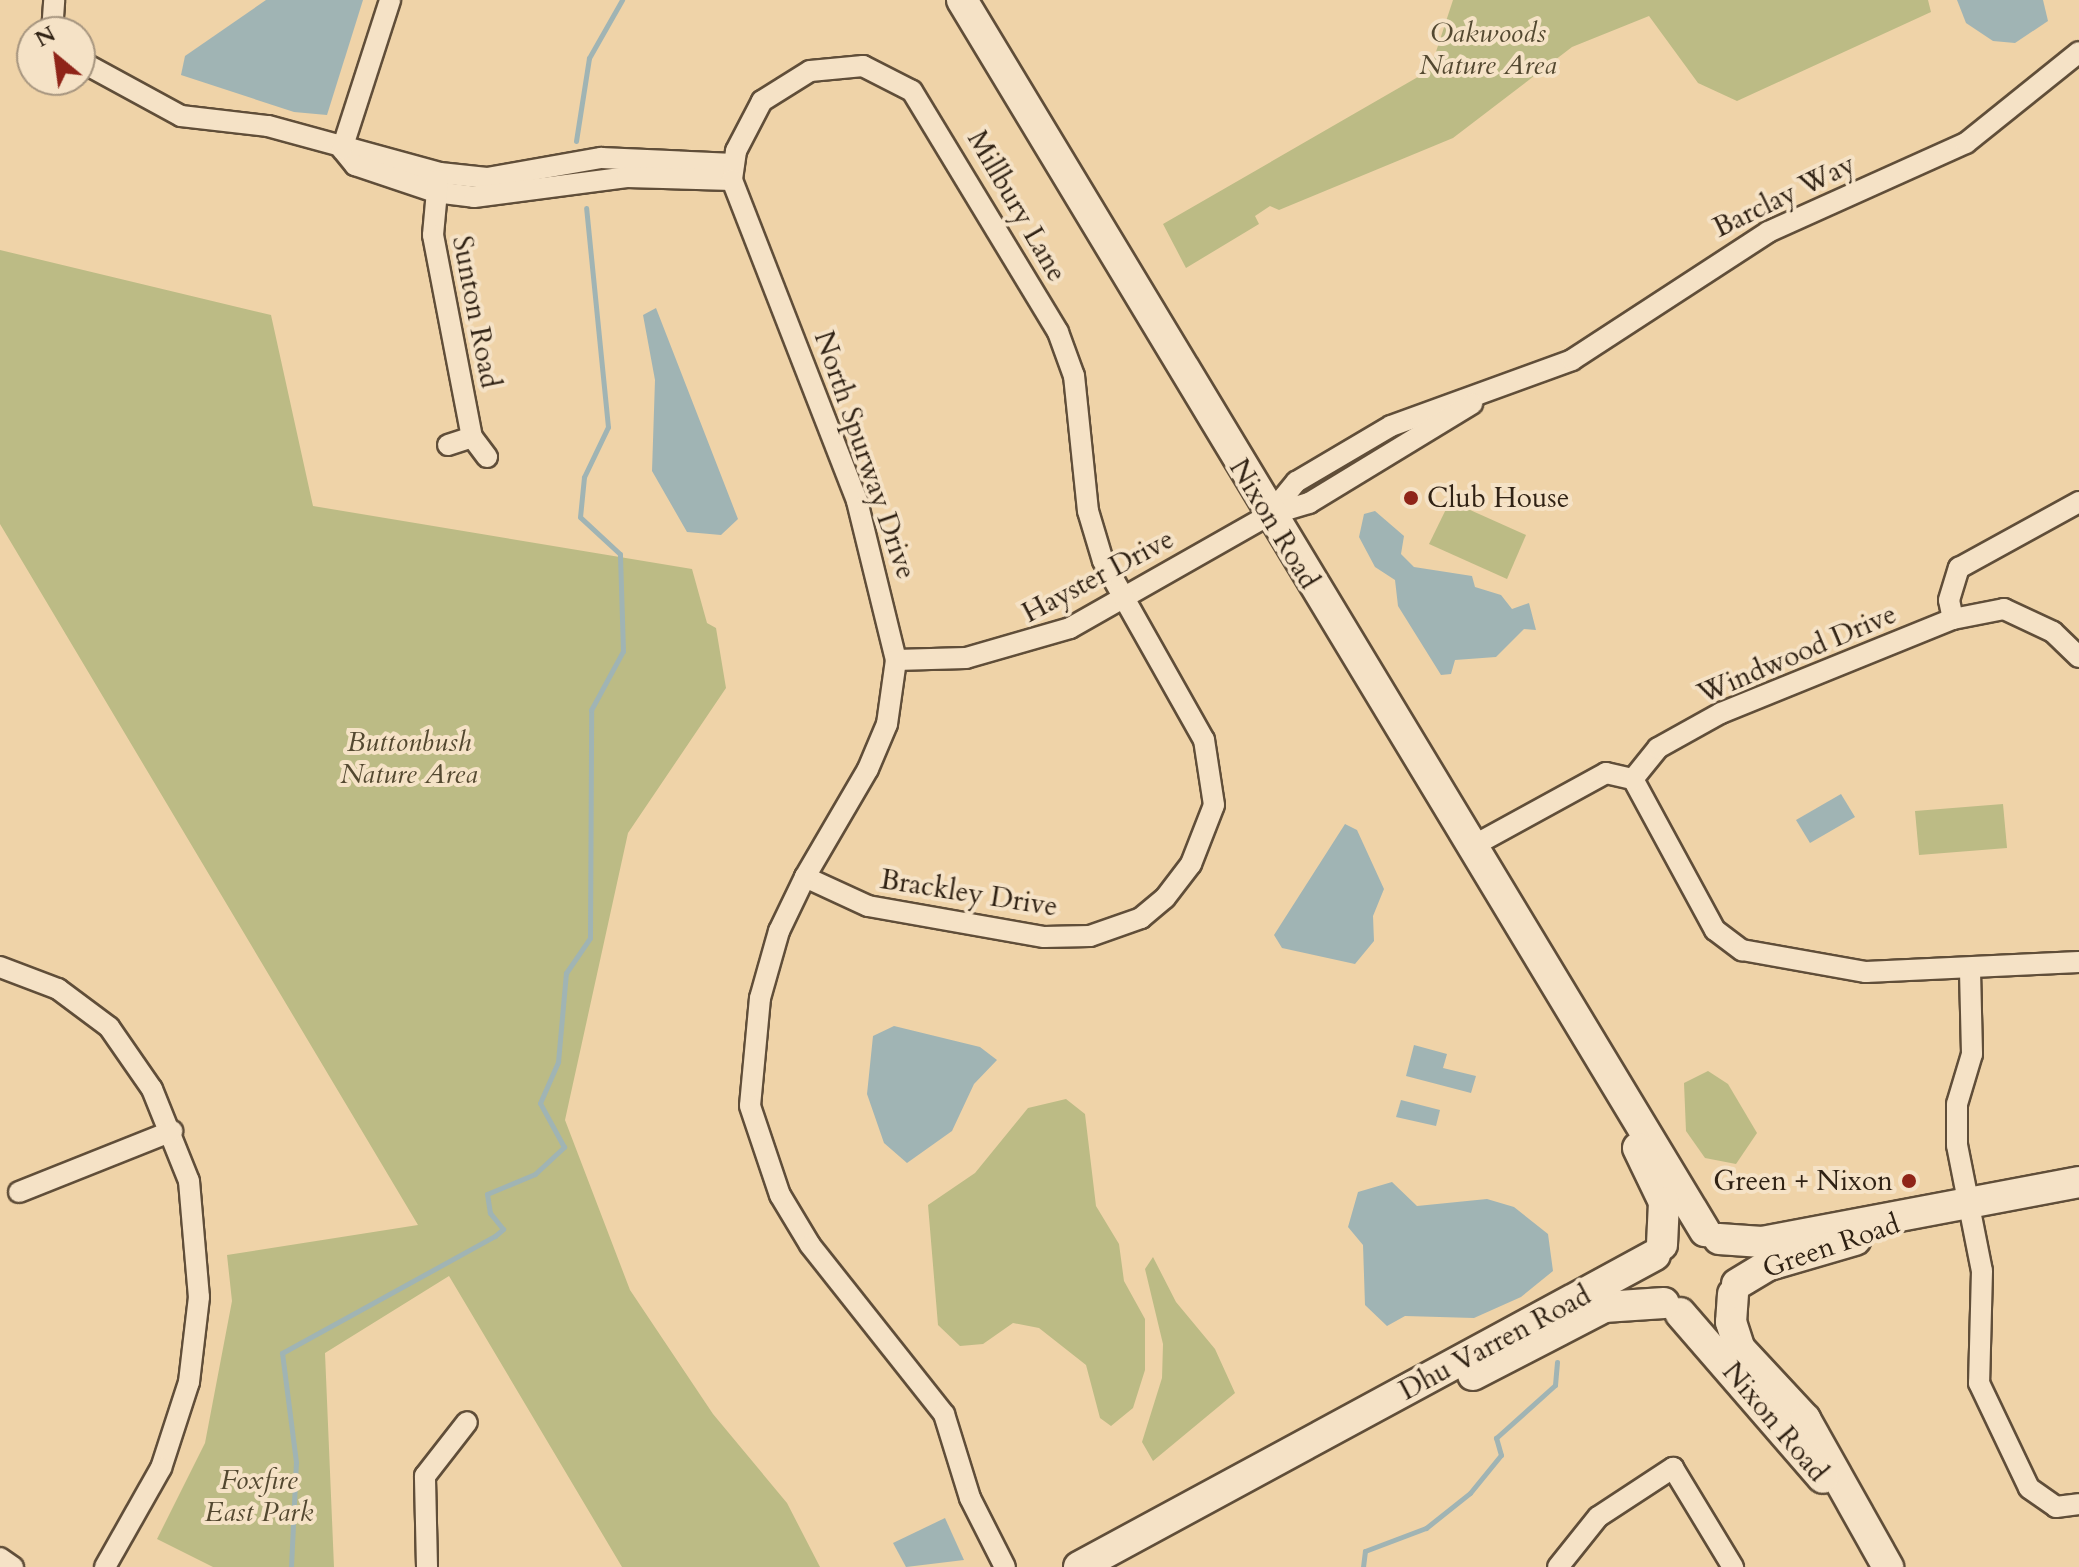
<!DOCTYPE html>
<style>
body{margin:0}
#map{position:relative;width:2079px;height:1567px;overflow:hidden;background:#efd3a8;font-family:Cardo,serif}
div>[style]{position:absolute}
.green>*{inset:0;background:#bcbb85}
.water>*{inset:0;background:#a0b4b4}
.stream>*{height:5px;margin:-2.5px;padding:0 2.5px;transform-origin:2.5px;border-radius:2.5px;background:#a0b4b4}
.roads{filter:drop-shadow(2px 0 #604e39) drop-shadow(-2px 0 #604e39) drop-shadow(0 2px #604e39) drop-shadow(0 -2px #604e39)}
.street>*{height:20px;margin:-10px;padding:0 10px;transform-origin:10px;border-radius:10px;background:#f5e2c6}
.secondary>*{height:30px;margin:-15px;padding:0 15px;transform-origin:15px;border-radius:15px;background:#f5e2c6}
.dots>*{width:22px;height:22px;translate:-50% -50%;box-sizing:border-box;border:4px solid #f5e2c6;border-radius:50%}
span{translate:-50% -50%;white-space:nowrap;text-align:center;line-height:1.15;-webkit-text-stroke:8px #f5e2c6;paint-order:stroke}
.park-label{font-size:28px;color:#534830;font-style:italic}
.street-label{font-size:28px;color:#302214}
.poi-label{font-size:28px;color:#302214}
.left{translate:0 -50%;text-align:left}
.right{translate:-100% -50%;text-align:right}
.north{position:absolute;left:16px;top:16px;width:80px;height:80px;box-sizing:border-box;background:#f5e2c6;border:2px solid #a6957f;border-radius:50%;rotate:331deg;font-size:22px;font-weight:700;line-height:32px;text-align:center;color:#302214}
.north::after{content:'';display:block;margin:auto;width:28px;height:36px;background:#8f2418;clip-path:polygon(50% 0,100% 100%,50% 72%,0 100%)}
</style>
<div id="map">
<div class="green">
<i style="clip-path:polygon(1453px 0,1928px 0,1931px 12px,1737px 101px,1698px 83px,1649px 16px,1572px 47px,1453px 138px,1279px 210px,1270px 206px,1255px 216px,1259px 224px,1186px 268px,1163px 224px,1430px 70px)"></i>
<i style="clip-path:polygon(0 250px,271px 315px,313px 506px,692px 569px,707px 623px,716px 628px,726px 688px,628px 833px,565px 1120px,630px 1290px,713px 1414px,787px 1503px,820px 1567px,622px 1567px,449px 1276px,325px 1353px,334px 1567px,213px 1567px,157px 1539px,205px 1443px,232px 1301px,227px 1255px,418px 1225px,0 524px)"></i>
<i style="clip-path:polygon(1450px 501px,1526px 535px,1507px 579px,1429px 544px)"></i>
<i style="clip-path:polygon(2003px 804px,2007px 848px,1919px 855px,1915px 811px)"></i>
<i style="clip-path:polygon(1708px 1071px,1728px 1084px,1757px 1133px,1736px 1164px,1705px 1158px,1686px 1131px,1684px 1083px)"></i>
<i style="clip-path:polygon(1066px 1099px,1085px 1114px,1096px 1206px,1119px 1244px,1124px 1281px,1145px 1319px,1145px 1370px,1133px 1408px,1111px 1426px,1100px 1418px,1086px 1365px,1039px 1328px,1013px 1323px,983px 1344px,960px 1346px,938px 1325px,928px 1205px,975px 1173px,1028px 1108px)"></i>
<i style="clip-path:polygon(1153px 1257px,1176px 1302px,1215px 1349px,1235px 1393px,1153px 1461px,1142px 1442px,1162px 1378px,1163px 1344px,1145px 1269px)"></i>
</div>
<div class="water">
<i style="clip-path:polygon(266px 0,363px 0,327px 115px,294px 112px,181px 75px,185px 56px)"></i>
<i style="clip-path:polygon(1957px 0,2043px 0,2048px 21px,2015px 43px,1993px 41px,1966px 23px)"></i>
<i style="clip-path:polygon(656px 308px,738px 519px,721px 535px,687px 532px,652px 471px,655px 380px,643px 315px)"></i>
<i style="clip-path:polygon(1375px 511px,1404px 536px,1401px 554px,1414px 567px,1472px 576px,1475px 587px,1501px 595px,1512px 609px,1529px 603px,1536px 630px,1524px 629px,1496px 657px,1455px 660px,1451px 674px,1441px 675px,1398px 606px,1395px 580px,1375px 567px,1359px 537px,1364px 514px)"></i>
<i style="clip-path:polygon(1841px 794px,1855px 817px,1810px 843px,1796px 820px)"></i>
<i style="clip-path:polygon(1345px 824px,1357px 830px,1384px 889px,1373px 916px,1374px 941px,1355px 964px,1282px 948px,1274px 935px)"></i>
<i style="clip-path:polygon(894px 1026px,980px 1047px,997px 1060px,974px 1084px,952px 1131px,907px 1163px,884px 1143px,867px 1094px,873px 1036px)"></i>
<i style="clip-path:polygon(1414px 1045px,1447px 1054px,1443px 1068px,1476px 1076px,1471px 1093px,1406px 1076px)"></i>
<i style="clip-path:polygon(1401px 1100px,1440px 1110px,1436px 1126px,1396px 1117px)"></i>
<i style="clip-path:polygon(1392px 1182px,1417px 1206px,1487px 1199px,1514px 1207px,1548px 1234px,1553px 1271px,1521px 1297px,1474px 1318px,1405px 1316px,1387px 1326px,1365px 1305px,1363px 1245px,1348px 1227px,1358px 1192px)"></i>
<i style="clip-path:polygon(945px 1518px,964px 1560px,906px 1567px,893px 1543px)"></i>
</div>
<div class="stream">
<i style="left:576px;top:141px;width:84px;rotate:-81.1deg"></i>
<i style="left:589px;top:58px;width:67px;rotate:-60.4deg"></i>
<i style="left:291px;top:1567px;width:105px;rotate:-87.3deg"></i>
<i style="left:296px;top:1462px;width:110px;rotate:-97.3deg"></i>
<i style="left:282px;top:1353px;width:243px;rotate:-28.8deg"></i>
<i style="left:495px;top:1236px;width:11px;rotate:-41deg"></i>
<i style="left:503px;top:1229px;width:21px;rotate:-129deg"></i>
<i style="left:490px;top:1213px;width:19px;rotate:-99deg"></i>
<i style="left:487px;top:1194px;width:52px;rotate:-22.6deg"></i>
<i style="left:535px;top:1174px;width:40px;rotate:-43deg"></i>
<i style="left:564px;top:1147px;width:50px;rotate:-118.6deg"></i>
<i style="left:540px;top:1103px;width:45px;rotate:-66.3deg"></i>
<i style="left:558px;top:1062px;width:89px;rotate:-84.9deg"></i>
<i style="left:566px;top:973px;width:42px;rotate:-55.6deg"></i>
<i style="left:590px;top:938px;width:228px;rotate:-89.7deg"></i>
<i style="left:591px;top:710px;width:67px;rotate:-61.5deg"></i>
<i style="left:623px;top:651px;width:97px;rotate:-91.8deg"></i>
<i style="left:620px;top:554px;width:54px;rotate:-137.2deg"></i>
<i style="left:580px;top:517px;width:40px;rotate:-84.3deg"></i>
<i style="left:584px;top:477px;width:55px;rotate:-64.4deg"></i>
<i style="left:608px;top:427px;width:220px;rotate:-95.7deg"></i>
<i style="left:1363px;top:1567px;width:16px;rotate:-83deg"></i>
<i style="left:1365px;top:1551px;width:65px;rotate:-20.7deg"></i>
<i style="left:1426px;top:1528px;width:56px;rotate:-38.5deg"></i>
<i style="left:1470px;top:1493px;width:49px;rotate:-50.8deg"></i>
<i style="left:1501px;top:1455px;width:18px;rotate:-106deg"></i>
<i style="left:1496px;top:1438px;width:79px;rotate:-41.9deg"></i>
<i style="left:1555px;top:1385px;width:23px;rotate:-85deg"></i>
</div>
<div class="roads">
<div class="street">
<i style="left:52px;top:32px;width:32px;rotate:-86deg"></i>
<i style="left:80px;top:61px;width:115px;rotate:28.6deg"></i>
<i style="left:181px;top:116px;width:88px;rotate:6.6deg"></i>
<i style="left:268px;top:126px;width:178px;rotate:15.3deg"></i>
<i style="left:440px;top:173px;width:47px;rotate:6.1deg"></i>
<i style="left:487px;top:178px;width:116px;rotate:-10deg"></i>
<i style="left:601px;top:158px;width:133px;rotate:2.6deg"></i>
<i style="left:342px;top:149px;width:21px;rotate:51deg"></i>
<i style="left:355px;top:165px;width:84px;rotate:18.6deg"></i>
<i style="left:435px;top:192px;width:39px;rotate:7deg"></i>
<i style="left:474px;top:197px;width:154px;rotate:-7.4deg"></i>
<i style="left:627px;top:177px;width:105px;rotate:1.6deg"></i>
<i style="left:342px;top:149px;width:157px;rotate:-72.1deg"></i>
<i style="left:438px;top:180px;width:55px;rotate:95.2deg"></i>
<i style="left:433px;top:235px;width:206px;rotate:79.1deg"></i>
<i style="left:472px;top:437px;width:25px;rotate:53deg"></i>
<i style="left:448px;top:445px;width:25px;rotate:-18deg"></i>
<i style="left:1269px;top:515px;width:43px;rotate:-50.7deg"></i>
<i style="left:1296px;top:482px;width:110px;rotate:-30.5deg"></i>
<i style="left:1391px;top:426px;width:193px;rotate:-20deg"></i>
<i style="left:1572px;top:360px;width:234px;rotate:-33.1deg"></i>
<i style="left:1768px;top:232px;width:217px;rotate:-24.2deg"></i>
<i style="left:1966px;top:143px;width:145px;rotate:-38.8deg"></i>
<i style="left:1953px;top:619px;width:19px;rotate:-102deg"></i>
<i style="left:1949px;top:600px;width:34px;rotate:-73deg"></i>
<i style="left:1959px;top:568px;width:137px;rotate:-28.8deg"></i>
<i style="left:896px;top:660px;width:70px;rotate:-1.6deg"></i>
<i style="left:966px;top:658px;width:108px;rotate:-16.1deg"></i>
<i style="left:1070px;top:628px;width:229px;rotate:-29.6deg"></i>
<i style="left:1269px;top:515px;width:42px;rotate:-16.7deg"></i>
<i style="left:1309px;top:503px;width:191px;rotate:-31.3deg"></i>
<i style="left:1633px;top:779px;width:172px;rotate:61.5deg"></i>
<i style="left:1715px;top:930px;width:34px;rotate:37deg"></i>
<i style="left:1742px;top:950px;width:126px;rotate:10.1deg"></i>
<i style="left:1866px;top:972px;width:213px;rotate:-2.7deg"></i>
<i style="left:1471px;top:847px;width:154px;rotate:-28.7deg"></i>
<i style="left:1606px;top:773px;width:28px;rotate:13deg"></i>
<i style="left:1633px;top:779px;width:40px;rotate:-51deg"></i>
<i style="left:1658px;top:748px;width:72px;rotate:-29.1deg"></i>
<i style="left:1721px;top:713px;width:250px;rotate:-22.1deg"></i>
<i style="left:1953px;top:619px;width:52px;rotate:-11.1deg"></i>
<i style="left:2004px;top:609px;width:54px;rotate:25.1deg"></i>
<i style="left:2053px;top:632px;width:36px;rotate:44deg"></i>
<i style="left:805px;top:877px;width:69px;rotate:24.7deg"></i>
<i style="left:868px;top:906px;width:179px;rotate:10deg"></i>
<i style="left:1044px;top:937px;width:46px;rotate:-1.2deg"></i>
<i style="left:1090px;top:936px;width:54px;rotate:-19.4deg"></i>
<i style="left:1141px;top:918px;width:31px;rotate:-40deg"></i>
<i style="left:1165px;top:898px;width:43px;rotate:-52.6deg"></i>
<i style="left:1191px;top:864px;width:63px;rotate:-68.7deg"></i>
<i style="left:1214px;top:805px;width:66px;rotate:-98.7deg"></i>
<i style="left:1204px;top:740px;width:206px;rotate:-119.4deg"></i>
<i style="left:1103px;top:561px;width:52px;rotate:-106.7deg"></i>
<i style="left:1088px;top:511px;width:136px;rotate:-95.9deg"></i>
<i style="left:1074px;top:376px;width:47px;rotate:-110deg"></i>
<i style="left:1058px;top:332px;width:282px;rotate:-121.2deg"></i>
<i style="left:912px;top:91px;width:55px;rotate:-153deg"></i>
<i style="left:863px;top:66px;width:53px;rotate:174.6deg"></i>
<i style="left:810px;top:71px;width:57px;rotate:148deg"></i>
<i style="left:762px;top:101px;width:56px;rotate:117.5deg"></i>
<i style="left:736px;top:151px;width:29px;rotate:98deg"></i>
<i style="left:732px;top:180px;width:344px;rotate:68.7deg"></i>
<i style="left:857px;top:501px;width:164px;rotate:76.2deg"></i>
<i style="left:896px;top:660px;width:65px;rotate:98deg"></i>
<i style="left:887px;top:724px;width:49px;rotate:112.9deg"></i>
<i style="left:868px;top:769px;width:125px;rotate:120.3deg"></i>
<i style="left:805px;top:877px;width:60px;rotate:115.7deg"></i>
<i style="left:779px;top:931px;width:70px;rotate:105.8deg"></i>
<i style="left:760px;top:998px;width:108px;rotate:95.3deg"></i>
<i style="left:750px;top:1106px;width:94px;rotate:71.4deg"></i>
<i style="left:780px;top:1195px;width:58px;rotate:59deg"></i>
<i style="left:810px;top:1245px;width:216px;rotate:51.6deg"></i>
<i style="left:944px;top:1414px;width:88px;rotate:72.8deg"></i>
<i style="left:970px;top:1498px;width:77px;rotate:63.1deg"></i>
<i style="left:0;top:967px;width:62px;rotate:20.8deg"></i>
<i style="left:58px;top:989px;width:64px;rotate:36.7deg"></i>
<i style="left:109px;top:1027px;width:75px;rotate:55.3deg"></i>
<i style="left:152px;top:1089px;width:99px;rotate:68.1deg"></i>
<i style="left:189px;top:1181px;width:116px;rotate:85.1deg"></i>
<i style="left:199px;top:1297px;width:86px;rotate:96.7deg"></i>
<i style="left:189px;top:1382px;width:90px;rotate:108deg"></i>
<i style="left:161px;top:1468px;width:114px;rotate:119.5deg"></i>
<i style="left:1970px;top:971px;width:83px;rotate:88.6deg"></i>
<i style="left:1972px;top:1054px;width:52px;rotate:106.7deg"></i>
<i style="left:1957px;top:1104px;width:41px;rotate:90deg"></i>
<i style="left:1957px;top:1145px;width:128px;rotate:78.8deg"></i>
<i style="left:1982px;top:1271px;width:112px;rotate:91.5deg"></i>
<i style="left:1979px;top:1383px;width:116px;rotate:64.5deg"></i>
<i style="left:2029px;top:1488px;width:33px;rotate:35deg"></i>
<i style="left:2056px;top:1507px;width:23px;rotate:-7deg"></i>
<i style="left:19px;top:1192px;width:165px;rotate:-21.7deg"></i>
<i style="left:0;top:1558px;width:16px;rotate:35deg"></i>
<i style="left:427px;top:1567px;width:91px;rotate:-91.3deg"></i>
<i style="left:425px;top:1476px;width:68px;rotate:-52.1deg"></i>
<i style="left:1558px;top:1567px;width:64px;rotate:-51.3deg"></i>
<i style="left:1598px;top:1517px;width:90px;rotate:-33.2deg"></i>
<i style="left:1673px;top:1468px;width:116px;rotate:58.8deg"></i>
</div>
<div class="secondary">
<i style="left:962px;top:0;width:1438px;rotate:58.89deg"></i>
<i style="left:1638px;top:1148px;width:60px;rotate:64.3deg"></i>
<i style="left:1664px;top:1202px;width:43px;rotate:92.7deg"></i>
<i style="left:1719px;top:1239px;width:43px;rotate:4deg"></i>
<i style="left:1762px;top:1242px;width:323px;rotate:-10.7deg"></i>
<i style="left:1737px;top:1284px;width:37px;rotate:-31deg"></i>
<i style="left:1769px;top:1265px;width:90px;rotate:-16.2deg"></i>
<i style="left:1733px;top:1294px;width:28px;rotate:94deg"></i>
<i style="left:1731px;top:1322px;width:28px;rotate:72deg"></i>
<i style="left:1740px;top:1349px;width:96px;rotate:47.1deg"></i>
<i style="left:1805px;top:1419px;width:170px;rotate:60.7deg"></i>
<i style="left:1680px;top:1313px;width:218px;rotate:49.1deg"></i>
<i style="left:1473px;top:1375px;width:148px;rotate:-27.4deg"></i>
<i style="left:1604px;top:1307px;width:60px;rotate:-3.8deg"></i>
<i style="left:1079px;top:1567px;width:655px;rotate:-28.44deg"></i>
</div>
</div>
<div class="dots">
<i style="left:1411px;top:498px;background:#8f2418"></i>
<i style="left:1909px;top:1181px;background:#8f2418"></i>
</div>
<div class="park-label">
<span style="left:1488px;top:49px">Oakwoods<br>Nature Area</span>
<span style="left:409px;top:758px">Buttonbush<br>Nature Area</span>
<span style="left:259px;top:1496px">Foxfire<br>East Park</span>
</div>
<div class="street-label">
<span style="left:1784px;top:196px;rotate:-26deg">Barclay Way</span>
<span style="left:1017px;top:206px;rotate:60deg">Millbury Lane</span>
<span style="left:476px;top:312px;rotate:79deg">Sunton Road</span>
<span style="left:865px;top:455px;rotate:71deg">North Spurway Drive</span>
<span style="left:1274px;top:524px;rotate:59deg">Nixon Road</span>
<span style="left:1098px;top:576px;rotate:-28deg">Hayster Drive</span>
<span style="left:1797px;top:654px;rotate:-23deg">Windwood Drive</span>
<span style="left:969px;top:893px;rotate:9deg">Brackley Drive</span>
<span style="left:1831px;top:1246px;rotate:-19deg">Green Road</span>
<span style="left:1495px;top:1343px;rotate:-28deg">Dhu Varren Road</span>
<span style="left:1775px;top:1422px;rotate:50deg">Nixon Road</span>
</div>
<div class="poi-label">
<span class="left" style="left:1427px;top:498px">Club House</span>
<span class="right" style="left:1893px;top:1181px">Green + Nixon</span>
</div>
<div class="north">N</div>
</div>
